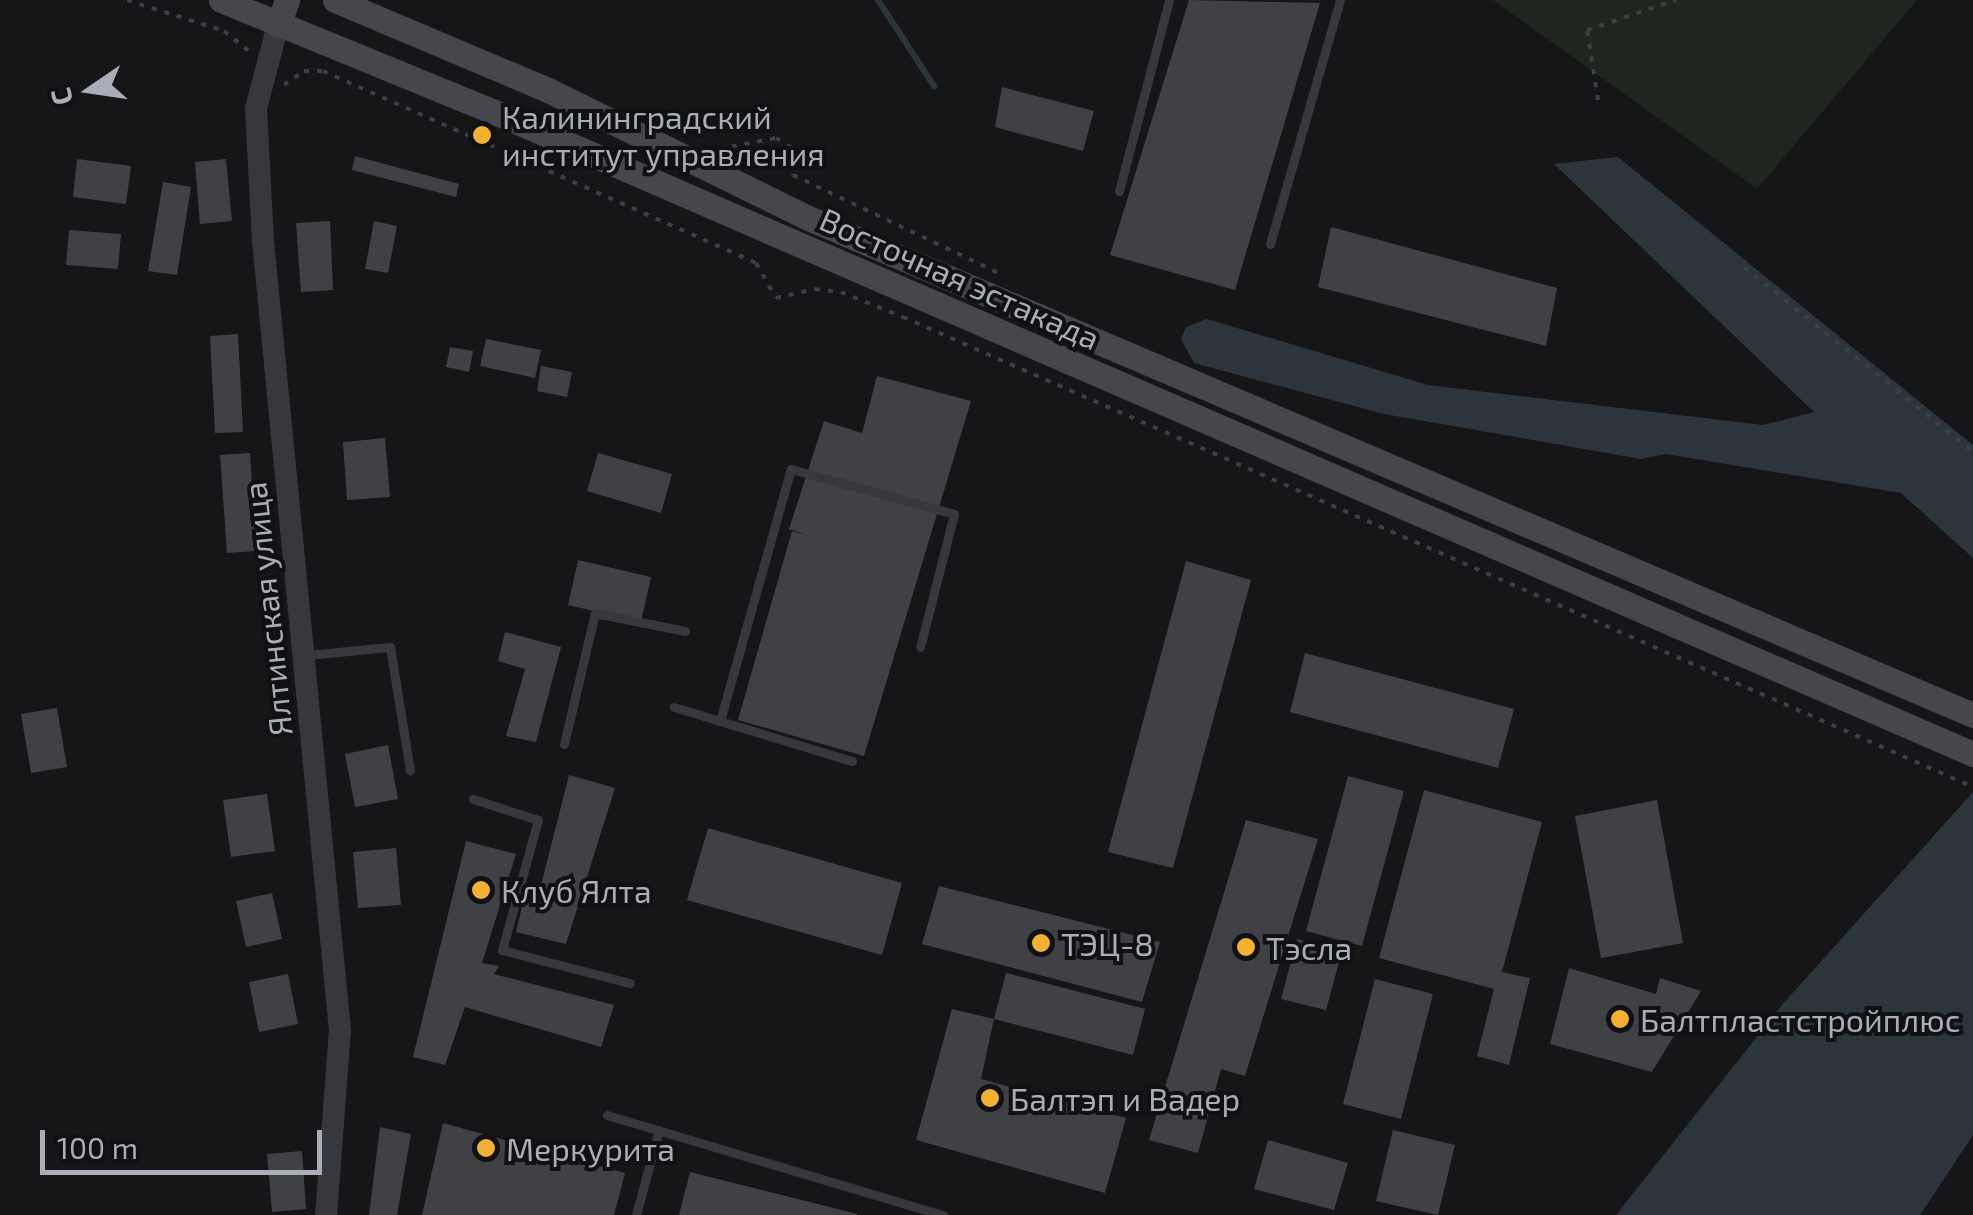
<!DOCTYPE html>
<meta charset="utf-8">
<style>
body{margin:0}
#map{position:relative;width:1973px;height:1215px;overflow:hidden;background:#161618;font-family:"Exo 2",sans-serif}
div>[style]{position:absolute}
.green>*{inset:0;background:#1e261f}
.water>*{inset:0;background:#2c353c}
.stream>*{height:6px;margin:-3px;padding:0 3px;transform-origin:3px;border-radius:3px;background:#2c353c}
.building>*{inset:0;background:#404145}
.path>*{height:4px;margin-top:-2px;transform-origin:0;background:repeating-linear-gradient(90deg,#3d3f44 0 5px,transparent 0 13px)}
.service>*{height:9px;margin:-4.5px;padding:0 4.5px;transform-origin:4.5px;border-radius:4.5px;background:#37383d}
.tertiary>*{height:22px;margin:-11px;padding:0 11px;transform-origin:11px;border-radius:11px;background:#37383d}
.secondary>*{height:25px;margin:-12.5px;padding:0 12.5px;transform-origin:12.5px;border-radius:12.5px;background:#45474d}
.dots>*{width:28px;height:28px;translate:-50% -50%;box-sizing:border-box;border:5px solid #111113;border-radius:50%}
span{translate:-50% -50%;white-space:nowrap;text-align:center;line-height:1.15;-webkit-text-stroke:8px #111113;paint-order:stroke}
.poi-label{font-size:32px;color:#a8adb8}
.left{translate:0 -50%;text-align:left}
.street-label{font-size:32px;color:#a8adb8}
.north{position:absolute;left:40px;top:40px;width:100px;height:100px;-webkit-text-stroke:8px #111113;paint-order:stroke;rotate:257deg;font-size:28px;font-weight:700;line-height:40px;text-align:center;color:#a8adb8}
.north::after{content:'';display:block;margin:auto;width:35px;height:45px;background:#a8adb8;clip-path:polygon(50% 0,100% 100%,50% 72%,0 100%)}
.scale{position:absolute;left:40px;top:1130px;width:282px;height:45px;box-sizing:border-box;border:5px solid #a8adb8;border-top:0;padding-left:12px;font-size:30px;line-height:35px;white-space:nowrap;color:#a8adb8;-webkit-text-stroke:8px #111113;paint-order:stroke}
</style>
<div id="map">
<div class="green">
<i style="clip-path:polygon(1493px 0,1917px 0,1757px 189px)"></i>
</div>
<div class="water">
<i style="clip-path:polygon(1618px 157px,1973px 445px,1973px 558px,1901px 493px,1666px 454px,1641px 459px,1384px 414px,1194px 363px,1181px 339px,1186px 327px,1207px 319px,1428px 385px,1763px 425px,1814px 412px,1554px 164px)"></i>
<i style="clip-path:polygon(1973px 792px,1973px 1135px,1920px 1215px,1616px 1215px,1782px 1005px)"></i>
</div>
<div class="stream">
<i style="left:878px;top:0;width:103px;rotate:56.9deg"></i>
</div>
<div class="building">
<i style="clip-path:polygon(1189px 0,1320px 3px,1235px 290px,1110px 255px)"></i>
<i style="clip-path:polygon(1002px 87px,1094px 111px,1083px 151px,995px 127px)"></i>
<i style="clip-path:polygon(355px 156px,459px 184px,456px 197px,352px 170px)"></i>
<i style="clip-path:polygon(77px 159px,131px 166px,126px 204px,73px 197px)"></i>
<i style="clip-path:polygon(226px 159px,232px 221px,200px 224px,195px 162px)"></i>
<i style="clip-path:polygon(163px 182px,191px 187px,177px 275px,148px 271px)"></i>
<i style="clip-path:polygon(330px 221px,333px 290px,301px 292px,296px 223px)"></i>
<i style="clip-path:polygon(374px 221px,397px 226px,388px 273px,365px 269px)"></i>
<i style="clip-path:polygon(1331px 227px,1557px 288px,1546px 346px,1318px 287px)"></i>
<i style="clip-path:polygon(69px 230px,121px 234px,118px 269px,66px 265px)"></i>
<i style="clip-path:polygon(238px 334px,243px 432px,215px 433px,210px 336px)"></i>
<i style="clip-path:polygon(486px 339px,541px 350px,535px 378px,480px 366px)"></i>
<i style="clip-path:polygon(450px 347px,473px 351px,469px 372px,446px 367px)"></i>
<i style="clip-path:polygon(541px 366px,572px 372px,567px 397px,537px 391px)"></i>
<i style="clip-path:polygon(877px 376px,971px 401px,864px 756px,738px 720px,792px 531px,808px 535px,789px 529px,824px 421px,862px 433px)"></i>
<i style="clip-path:polygon(385px 438px,390px 497px,347px 500px,343px 442px)"></i>
<i style="clip-path:polygon(250px 453px,256px 551px,227px 553px,220px 455px)"></i>
<i style="clip-path:polygon(598px 453px,672px 474px,661px 513px,587px 491px)"></i>
<i style="clip-path:polygon(578px 560px,651px 577px,641px 622px,568px 605px)"></i>
<i style="clip-path:polygon(1186px 561px,1251px 580px,1173px 868px,1108px 852px)"></i>
<i style="clip-path:polygon(505px 632px,561px 647px,536px 742px,506px 736px,525px 669px,498px 661px)"></i>
<i style="clip-path:polygon(1305px 653px,1514px 709px,1498px 768px,1290px 712px)"></i>
<i style="clip-path:polygon(57px 708px,67px 767px,31px 773px,21px 714px)"></i>
<i style="clip-path:polygon(388px 745px,398px 799px,355px 807px,345px 754px)"></i>
<i style="clip-path:polygon(569px 775px,615px 788px,566px 944px,516px 932px,525px 894px,538px 897px)"></i>
<i style="clip-path:polygon(1348px 776px,1404px 791px,1362px 946px,1306px 931px)"></i>
<i style="clip-path:polygon(1424px 790px,1542px 822px,1502px 972px,1530px 978px,1509px 1065px,1477px 1056px,1494px 989px,1379px 958px)"></i>
<i style="clip-path:polygon(267px 794px,275px 851px,231px 857px,223px 800px)"></i>
<i style="clip-path:polygon(1657px 800px,1683px 943px,1601px 958px,1575px 816px)"></i>
<i style="clip-path:polygon(1246px 820px,1318px 839px,1245px 1076px,1221px 1069px,1198px 1153px,1149px 1140px)"></i>
<i style="clip-path:polygon(708px 828px,902px 883px,882px 955px,687px 900px)"></i>
<i style="clip-path:polygon(466px 841px,516px 854px,482px 963px,499px 966px,494px 974px,614px 1005px,601px 1047px,465px 1007px,445px 1065px,413px 1057px)"></i>
<i style="clip-path:polygon(396px 848px,401px 905px,358px 908px,353px 852px)"></i>
<i style="clip-path:polygon(939px 886px,1160px 942px,1142px 1002px,922px 944px)"></i>
<i style="clip-path:polygon(272px 893px,282px 939px,246px 947px,236px 901px)"></i>
<i style="clip-path:polygon(1297px 939px,1342px 951px,1326px 1010px,1281px 999px)"></i>
<i style="clip-path:polygon(1569px 968px,1656px 994px,1660px 978px,1701px 991px,1652px 1072px,1550px 1044px)"></i>
<i style="clip-path:polygon(1006px 973px,1145px 1009px,1133px 1055px,994px 1019px)"></i>
<i style="clip-path:polygon(288px 974px,298px 1024px,259px 1032px,249px 982px)"></i>
<i style="clip-path:polygon(1375px 979px,1433px 994px,1401px 1119px,1343px 1104px)"></i>
<i style="clip-path:polygon(952px 1009px,994px 1019px,981px 1079px,1126px 1118px,1105px 1193px,916px 1140px)"></i>
<i style="clip-path:polygon(443px 1123px,625px 1173px,614px 1215px,422px 1215px)"></i>
<i style="clip-path:polygon(380px 1127px,411px 1134px,397px 1215px,369px 1215px)"></i>
<i style="clip-path:polygon(1393px 1130px,1455px 1145px,1438px 1215px,1376px 1201px)"></i>
<i style="clip-path:polygon(1268px 1140px,1348px 1163px,1334px 1210px,1254px 1189px)"></i>
<i style="clip-path:polygon(302px 1151px,306px 1209px,272px 1212px,267px 1154px)"></i>
<i style="clip-path:polygon(690px 1172px,857px 1214px,857px 1215px,679px 1215px)"></i>
</div>
<div class="path">
<i style="left:127px;top:0;width:102px;rotate:17.7deg"></i>
<i style="left:224px;top:31px;width:32px;rotate:39deg"></i>
<i style="left:284px;top:85px;width:24px;rotate:-35deg"></i>
<i style="left:304px;top:71px;width:19px"></i>
<i style="left:323px;top:71px;width:474px;rotate:23.9deg"></i>
<i style="left:756px;top:263px;width:40px;rotate:60.3deg"></i>
<i style="left:776px;top:298px;width:40px;rotate:-13deg"></i>
<i style="left:815px;top:289px;width:26px;rotate:7deg"></i>
<i style="left:841px;top:292px;width:67px;rotate:22deg"></i>
<i style="left:903px;top:317px;width:1169px;rotate:23.71deg"></i>
<i style="left:1598px;top:100px;width:71px;rotate:-98.9deg"></i>
<i style="left:1587px;top:30px;width:94px;rotate:-18.6deg"></i>
<i style="left:719px;top:149px;width:58px;rotate:-10.9deg"></i>
<i style="left:776px;top:138px;width:19px;rotate:32deg"></i>
<i style="left:792px;top:148px;width:27px;rotate:88deg"></i>
<i style="left:793px;top:175px;width:230px;rotate:25.5deg"></i>
<i style="left:1744px;top:267px;width:294px;rotate:38.9deg"></i>
</div>
<div class="service">
<i style="left:1119px;top:191px;width:197px;rotate:-75.3deg"></i>
<i style="left:1270px;top:244px;width:254px;rotate:-74deg"></i>
<i style="left:307px;top:655px;width:83px;rotate:-5.5deg"></i>
<i style="left:390px;top:647px;width:125px;rotate:80.8deg"></i>
<i style="left:674px;top:707px;width:186px;rotate:16.9deg"></i>
<i style="left:720px;top:721px;width:262px;rotate:-74.3deg"></i>
<i style="left:791px;top:469px;width:169px;rotate:15.4deg"></i>
<i style="left:954px;top:514px;width:137px;rotate:104.3deg"></i>
<i style="left:564px;top:744px;width:135px;rotate:-76.7deg"></i>
<i style="left:595px;top:613px;width:92px;rotate:11.3deg"></i>
<i style="left:473px;top:799px;width:68px;rotate:17.9deg"></i>
<i style="left:538px;top:820px;width:135px;rotate:105.5deg"></i>
<i style="left:502px;top:950px;width:132px;rotate:14.5deg"></i>
<i style="left:607px;top:1115px;width:351px;rotate:16.6deg"></i>
<i style="left:636px;top:1215px;width:88px;rotate:-74.9deg"></i>
</div>
<div class="tertiary">
<i style="left:278px;top:25px;width:86px;rotate:104.8deg"></i>
<i style="left:256px;top:108px;width:133px;rotate:87deg"></i>
<i style="left:263px;top:241px;width:793px;rotate:84.43deg"></i>
<i style="left:340px;top:1030px;width:186px;rotate:94.3deg"></i>
</div>
<div class="secondary">
<i style="left:221px;top:0;width:293px;rotate:22.3deg"></i>
<i style="left:492px;top:111px;width:1615px;rotate:23.47deg"></i>
<i style="left:335px;top:0;width:231px;rotate:22.9deg"></i>
<i style="left:548px;top:90px;width:288px;rotate:26.2deg"></i>
<i style="left:806px;top:217px;width:1269px;rotate:23.11deg"></i>
<i style="left:278px;top:25px;width:27px;rotate:-70deg"></i>
</div>
<div class="dots">
<i style="left:482px;top:135px;background:#f2b134"></i>
<i style="left:481px;top:890px;background:#f2b134"></i>
<i style="left:1041px;top:943px;background:#f2b134"></i>
<i style="left:1246px;top:947px;background:#f2b134"></i>
<i style="left:1620px;top:1019px;background:#f2b134"></i>
<i style="left:990px;top:1098px;background:#f2b134"></i>
<i style="left:486px;top:1148px;background:#f2b134"></i>
</div>
<div class="poi-label">
<span class="left" style="left:502px;top:135px">Калининградский<br>институт управления</span>
<span class="left" style="left:501px;top:890px">Клуб Ялта</span>
<span class="left" style="left:1061px;top:943px">ТЭЦ-8</span>
<span class="left" style="left:1266px;top:947px">Тэсла</span>
<span class="left" style="left:1640px;top:1019px">Балтпластстройплюс</span>
<span class="left" style="left:1010px;top:1098px">Балтэп и Вадер</span>
<span class="left" style="left:506px;top:1148px">Меркурита</span>
</div>
<div class="street-label">
<span style="left:960px;top:278px;rotate:24deg">Восточная эстакада</span>
<span style="left:267px;top:609px;rotate:-96deg">Ялтинская улица</span>
</div>
<div class="north">С</div>
<div class="scale">100 m</div>
</div>
